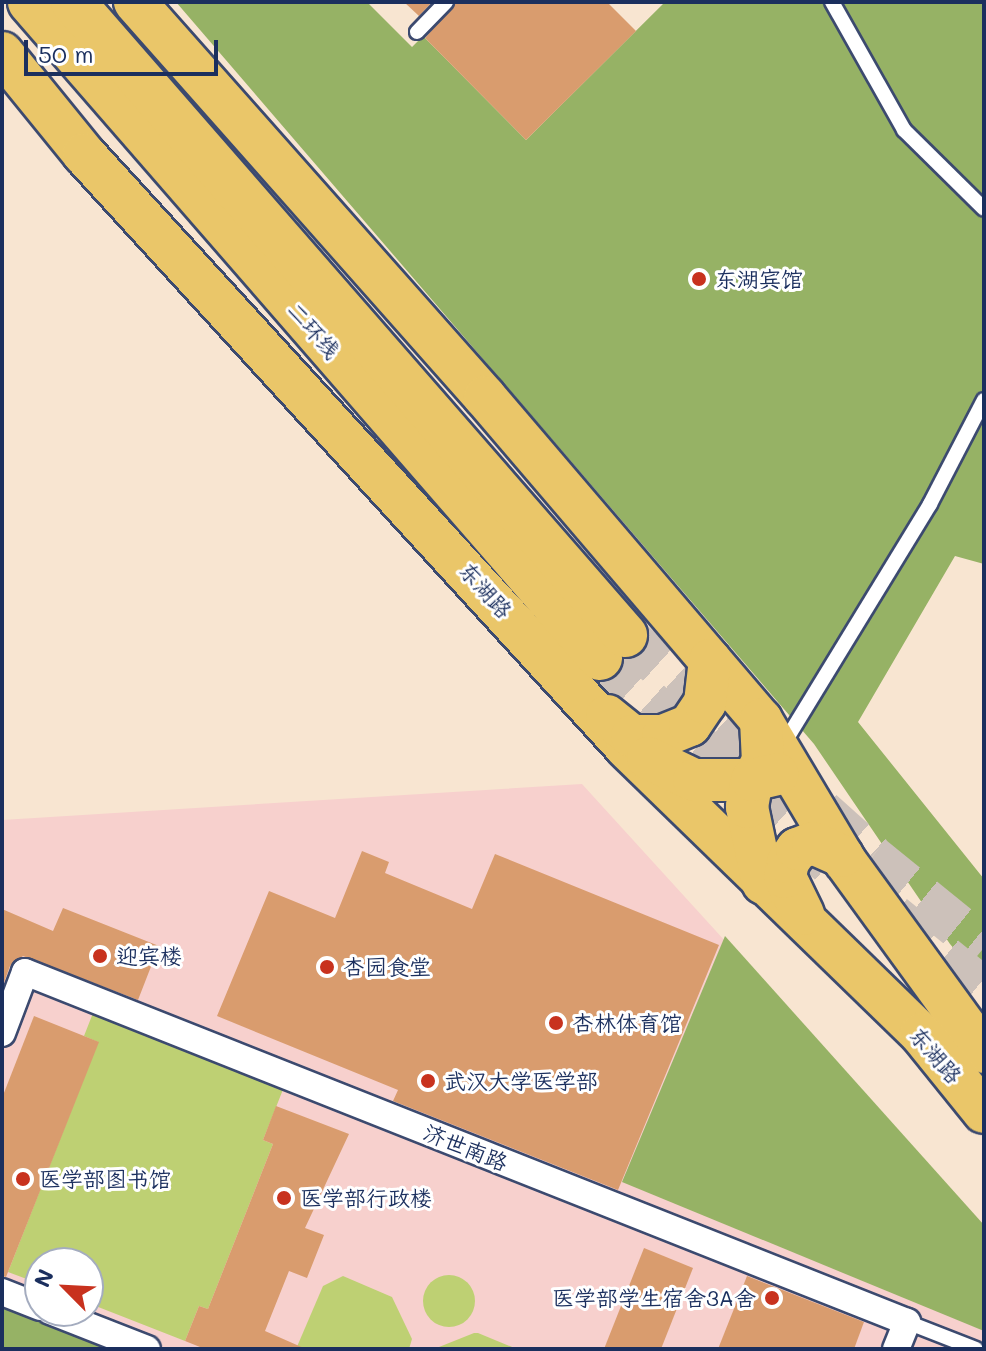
<!DOCTYPE html>
<meta charset="utf-8">
<style>
body{margin:0}
#map{position:relative;width:986px;height:1351px;overflow:hidden;background:#f8e5d1;font-family:Mali,"LXGW WenKai TC",sans-serif}
div>[style]{position:absolute}
.built>*{inset:0;background:#f7d0cd}
.green>*{inset:0;background:#bed073}
.round{border-radius:50%}
.forest>*{inset:0;background:#96b265}
.building>*{inset:0;background:#d99c6e}
.trunk-tunnel>*{height:44px;margin-top:-22px;transform-origin:0;background:repeating-linear-gradient(90deg,#ccc1ba 0 44px,transparent 0 66px)}
.roads{filter:drop-shadow(2px 0 #3c4a6f) drop-shadow(-2px 0 #3c4a6f) drop-shadow(0 2px #3c4a6f) drop-shadow(0 -2px #3c4a6f)}
.service>*{height:14px;margin:-7px;padding:0 7px;transform-origin:7px;border-radius:7px;background:#fff}
.minor>*{height:26px;margin:-13px;padding:0 13px;transform-origin:13px;border-radius:13px;background:#fff}
.primary>*{height:42px;margin:-21px;padding:0 21px;transform-origin:21px;border-radius:21px;background:#eac669}
.trunk>*{height:44px;margin:-22px;padding:0 22px;transform-origin:22px;border-radius:22px;background:#eac669}
.dots>*{width:22px;height:22px;translate:-50% -50%;box-sizing:border-box;border:4px solid #fff;border-radius:50%}
span{translate:-50% -50%;white-space:nowrap;text-align:center;line-height:1.15;-webkit-text-stroke:6px #fff;paint-order:stroke}
.poi-label{font-size:22px;color:#1b2f5e}
.left{translate:0 -50%;text-align:left}
.right{translate:-100% -50%;text-align:right}
.street-label{font-size:22px;color:#1b2f5e}
.frame{position:absolute;inset:0;border:4px solid #1b2f5e;pointer-events:none}
.north{position:absolute;left:24px;top:1247px;width:80px;height:80px;box-sizing:border-box;background:#fff;border:2px solid #a4acbf;border-radius:50%;rotate:294deg;font-size:22px;font-weight:700;line-height:32px;text-align:center;color:#1b2f5e}
.north::after{content:'';display:block;margin:auto;width:28px;height:36px;background:#c8321e;clip-path:polygon(50% 0,100% 100%,50% 72%,0 100%)}
.scale{position:absolute;left:24px;top:40px;width:194px;height:36px;box-sizing:border-box;border:4px solid #1b2f5e;border-top:0;padding-left:10px;font-size:24px;line-height:28px;white-space:nowrap;color:#1b2f5e;-webkit-text-stroke:6px #fff;paint-order:stroke}
</style>
<div id="map">
<div class="built">
<i style="clip-path:polygon(evenodd,582px 784px,984px 1225px,984px 1349px,2px 1349px,2px 820px,582px 784px,40px 1263px,88px 1263px,88px 1311px,40px 1311px,40px 1263px)"></i>
</div>
<div class="green">
<i style="clip-path:polygon(93px 1013px,284px 1087px,263px 1140px,273px 1144px,208px 1309px,199px 1306px,185px 1341px,88px 1303px,88px 1263px,40px 1263px,40px 1284px,8px 1272px,98px 1042px,84px 1036px)"></i>
<i class="round" style="left:423px;top:1275px;width:52px;height:52px"></i>
<i style="clip-path:polygon(343px 1276px,392px 1297px,412px 1339px,409px 1349px,296px 1349px,323px 1286px)"></i>
<i style="clip-path:polygon(478px 1333px,517px 1349px,434px 1349px,474px 1333px)"></i>
</div>
<div class="forest">
<i style="clip-path:polygon(176px 2px,367px 2px,412px 47px,423px 36px,526px 140px,665px 2px,984px 2px,984px 564px,955px 556px,858px 722px,984px 879px,984px 984px,950px 944px,814px 744px)"></i>
<i style="clip-path:polygon(725px 936px,984px 1225px,984px 1331px,622px 1182px)"></i>
<i style="clip-path:polygon(2px 1302px,121px 1349px,2px 1349px)"></i>
</div>
<div class="building">
<i style="clip-path:polygon(404px 2px,432px 2px,419px 16px)"></i>
<i style="clip-path:polygon(456px 2px,607px 2px,636px 31px,526px 140px,425px 38px)"></i>
<i style="clip-path:polygon(362px 851px,389px 862px,385px 873px,472px 909px,495px 854px,719px 945px,618px 1190px,393px 1101px,398px 1090px,217px 1016px,269px 891px,335px 918px)"></i>
<i style="clip-path:polygon(63px 908px,159px 946px,138px 1000px,23px 956px,10px 966px,2px 988px,2px 909px,53px 931px)"></i>
<i style="clip-path:polygon(34px 1016px,99px 1042px,6px 1277px,2px 1276px,2px 1098px)"></i>
<i style="clip-path:polygon(276px 1106px,349px 1134px,305px 1228px,324px 1235px,307px 1278px,289px 1271px,265px 1331px,306px 1349px,205px 1349px,185px 1341px,199px 1306px,208px 1309px,273px 1144px,263px 1140px)"></i>
<i style="clip-path:polygon(644px 1248px,693px 1268px,661px 1349px,604px 1349px)"></i>
<i style="clip-path:polygon(747px 1276px,864px 1322px,854px 1349px,718px 1349px)"></i>
</div>
<div class="trunk-tunnel">
<i style="left:625px;top:635px;width:332px;rotate:41.9deg"></i>
<i style="left:872px;top:857px;width:144px;rotate:39.1deg"></i>
<i style="left:600px;top:658px;width:318px;rotate:41.8deg"></i>
<i style="left:893px;top:916px;width:117px;rotate:39.1deg"></i>
</div>
<div class="roads">
<div class="service">
<i style="left:832px;top:2px;width:147px;rotate:60.6deg"></i>
<i style="left:904px;top:130px;width:112px;rotate:44.6deg"></i>
<i style="left:417px;top:32px;width:42px;rotate:-46deg"></i>
<i style="left:783px;top:745px;width:282px;rotate:-58.6deg"></i>
<i style="left:930px;top:504px;width:117px;rotate:-62.6deg"></i>
<i style="left:907px;top:1322px;width:74px;rotate:21.4deg"></i>
</div>
<div class="minor">
<i style="left:2px;top:1033px;width:65px;rotate:-69.3deg"></i>
<i style="left:25px;top:972px;width:949px;rotate:21.64deg"></i>
<i style="left:907px;top:1322px;width:29px;rotate:112deg"></i>
<i style="left:2px;top:1292px;width:41px;rotate:21.5deg"></i>
<i style="left:50px;top:1311px;width:104px;rotate:21.4deg"></i>
</div>
<div class="primary">
<i style="left:135px;top:2px;width:528px;rotate:48.46deg"></i>
<i style="left:485px;top:397px;width:425px;rotate:49.5deg"></i>
<i style="left:761px;top:720px;width:164px;rotate:59.2deg"></i>
<i style="left:845px;top:861px;width:236px;rotate:54deg"></i>
<i style="left:2px;top:53px;width:130px;rotate:50.9deg"></i>
<i style="left:84px;top:154px;width:806px;rotate:47.56deg"></i>
<i style="left:628px;top:749px;width:409px;rotate:44.2deg"></i>
<i style="left:921px;top:1034px;width:100px;rotate:51.1deg"></i>
<i style="left:607px;top:716px;width:32px;rotate:39deg"></i>
<i style="left:632px;top:736px;width:31px"></i>
<i style="left:663px;top:736px;width:29px;rotate:-22deg"></i>
<i style="left:690px;top:725px;width:27px;rotate:-56deg"></i>
<i style="left:705px;top:703px;width:43px;rotate:-83.4deg"></i>
<i style="left:648px;top:758px;width:51px;rotate:25.6deg"></i>
<i style="left:694px;top:780px;width:58px"></i>
<i style="left:752px;top:780px;width:21px;rotate:-59deg"></i>
<i style="left:763px;top:762px;width:42px;rotate:-92.7deg"></i>
<i style="left:763px;top:883px;width:78px;rotate:-101.9deg"></i>
<i style="left:747px;top:807px;width:27px;rotate:-80deg"></i>
<i style="left:752px;top:780px;width:26px;rotate:-13deg"></i>
<i style="left:803px;top:914px;width:41px;rotate:-115.9deg"></i>
<i style="left:785px;top:877px;width:15px;rotate:-79deg"></i>
<i style="left:788px;top:862px;width:16px;rotate:-55deg"></i>
<i style="left:797px;top:849px;width:17px;rotate:-21deg"></i>
<i style="left:813px;top:843px;width:32px;rotate:24deg"></i>
</div>
<div class="trunk">
<i style="left:30px;top:2px;width:869px;rotate:49.01deg"></i>
<i style="left:73px;top:2px;width:840px;rotate:48.91deg"></i>
</div>
</div>
<div class="dots">
<i style="left:699px;top:279px;background:#c8321e"></i>
<i style="left:100px;top:956px;background:#c8321e"></i>
<i style="left:327px;top:967px;background:#c8321e"></i>
<i style="left:556px;top:1023px;background:#c8321e"></i>
<i style="left:428px;top:1081px;background:#c8321e"></i>
<i style="left:23px;top:1179px;background:#c8321e"></i>
<i style="left:284px;top:1198px;background:#c8321e"></i>
<i style="left:772px;top:1298px;background:#c8321e"></i>
</div>
<div class="poi-label">
<span class="left" style="left:715px;top:279px">东湖宾馆</span>
<span class="left" style="left:116px;top:956px">迎宾楼</span>
<span class="left" style="left:343px;top:967px">杏园食堂</span>
<span class="left" style="left:572px;top:1023px">杏林体育馆</span>
<span class="left" style="left:444px;top:1081px">武汉大学医学部</span>
<span class="left" style="left:39px;top:1179px">医学部图书馆</span>
<span class="left" style="left:300px;top:1198px">医学部行政楼</span>
<span class="right" style="left:756px;top:1298px">医学部学生宿舍3A舍</span>
</div>
<div class="street-label">
<span style="left:314px;top:330px;rotate:49deg">二环线</span>
<span style="left:486px;top:590px;rotate:48deg">东湖路</span>
<span style="left:936px;top:1055px;rotate:49deg">东湖路</span>
<span style="left:466px;top:1147px;rotate:22deg">济世南路</span>
</div>
<div class="frame"></div>
<div class="north">N</div>
<div class="scale">50 m</div>
</div>
